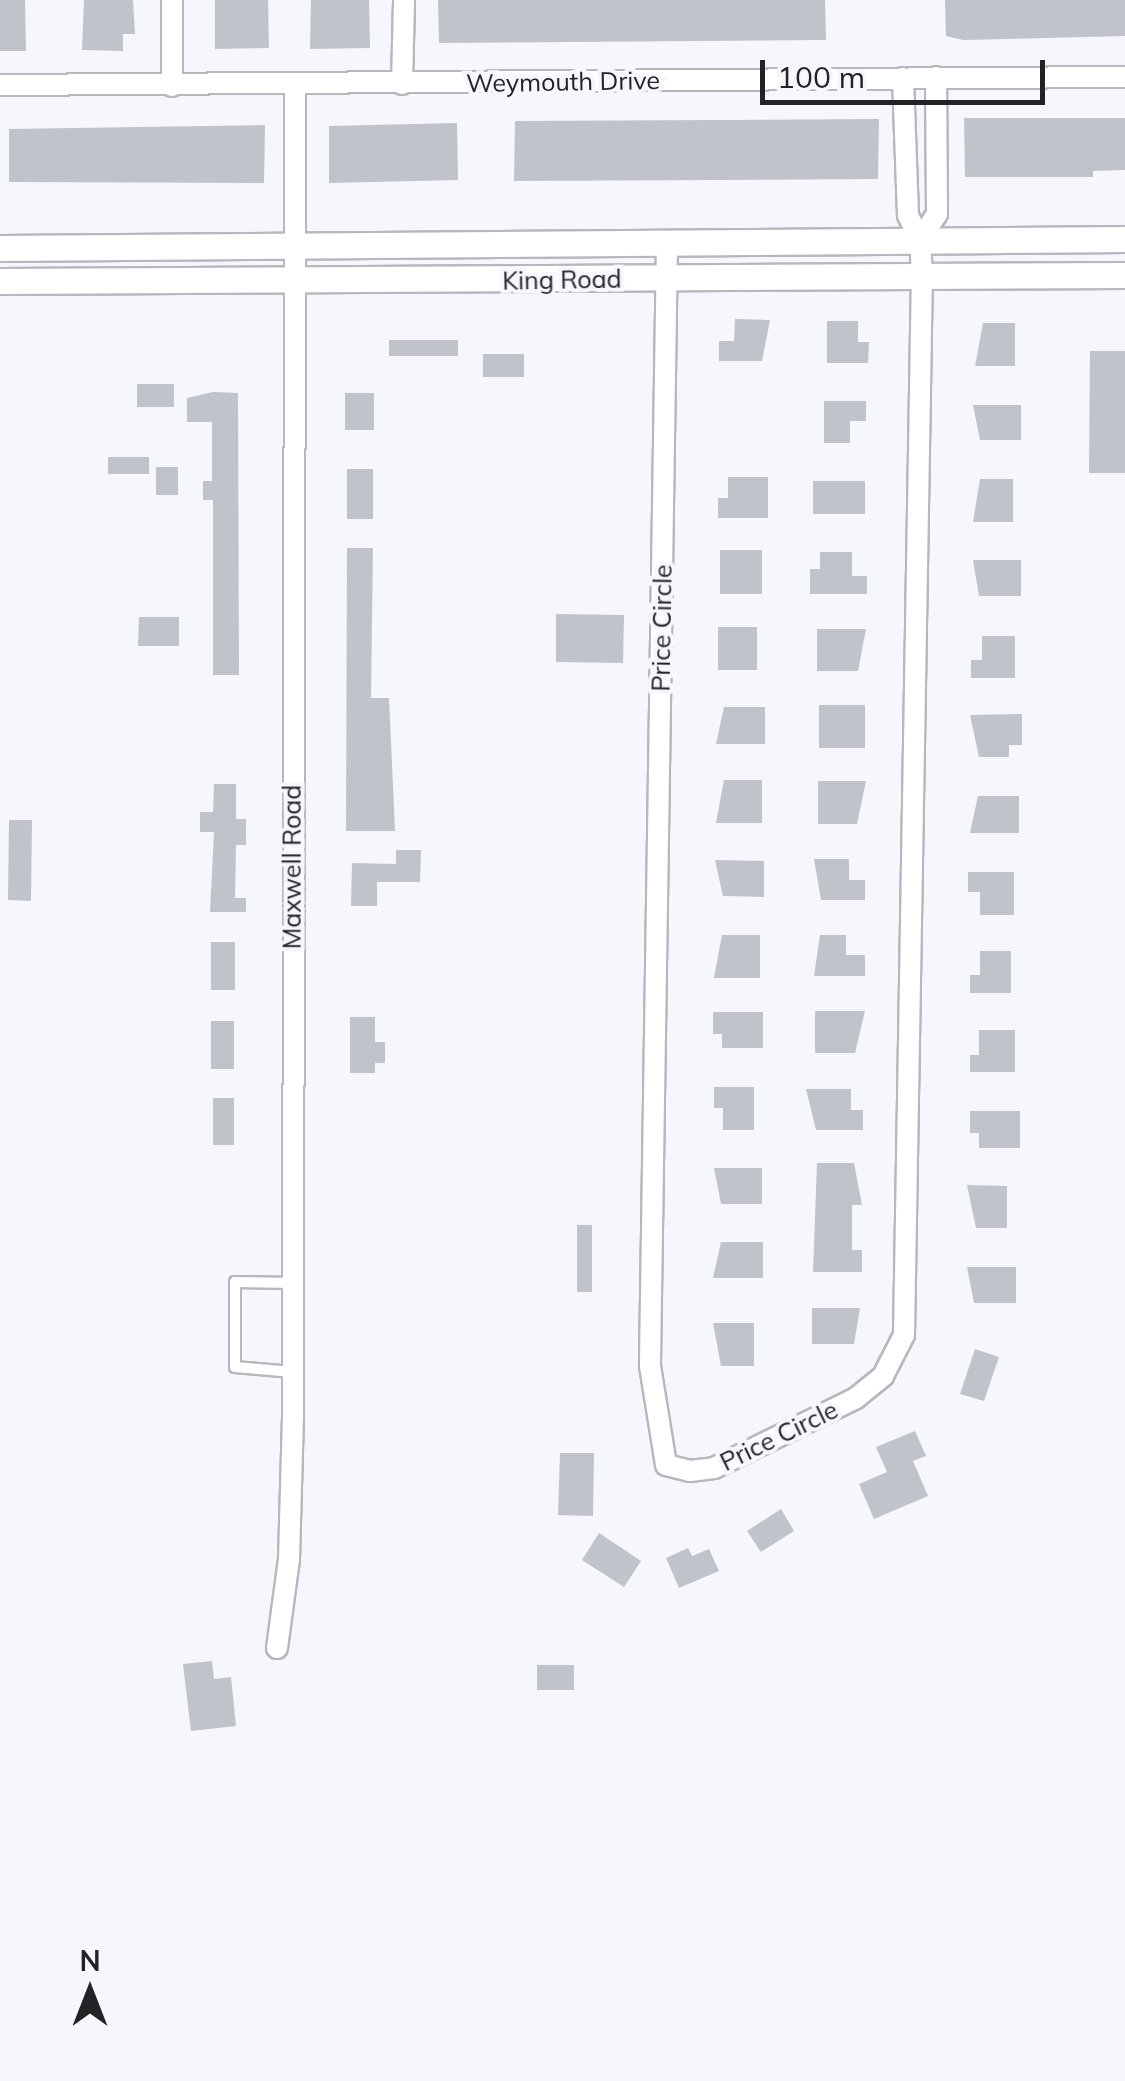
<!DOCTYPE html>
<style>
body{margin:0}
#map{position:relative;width:1125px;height:2081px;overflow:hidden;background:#f6f6fd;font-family:Mulish,sans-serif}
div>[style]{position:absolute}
.building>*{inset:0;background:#c0c4ca}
.roads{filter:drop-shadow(2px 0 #b7b7be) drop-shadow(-2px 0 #b7b7be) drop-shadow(0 2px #b7b7be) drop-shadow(0 -2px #b7b7be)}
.service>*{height:10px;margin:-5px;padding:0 5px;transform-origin:5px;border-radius:5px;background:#fff}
.minor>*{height:20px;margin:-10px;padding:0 10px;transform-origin:10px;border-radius:10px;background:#fff}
.tertiary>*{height:25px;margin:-12.5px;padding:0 12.5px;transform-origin:12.5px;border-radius:12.5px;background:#fff}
span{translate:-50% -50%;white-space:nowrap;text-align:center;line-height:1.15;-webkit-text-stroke:8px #f6f6fd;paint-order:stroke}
.street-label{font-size:25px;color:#232326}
.north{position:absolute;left:40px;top:1941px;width:100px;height:100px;-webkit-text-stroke:8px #f6f6fd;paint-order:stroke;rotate:0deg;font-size:28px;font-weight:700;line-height:40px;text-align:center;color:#232326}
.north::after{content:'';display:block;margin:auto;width:35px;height:45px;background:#232326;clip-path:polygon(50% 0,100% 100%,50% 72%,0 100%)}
.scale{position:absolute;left:760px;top:60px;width:285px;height:45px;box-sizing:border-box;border:5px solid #232326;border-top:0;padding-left:12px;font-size:30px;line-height:35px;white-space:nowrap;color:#232326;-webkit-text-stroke:8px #f6f6fd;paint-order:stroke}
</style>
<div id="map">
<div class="building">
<i style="clip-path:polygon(0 0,25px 0,26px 51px,0 51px)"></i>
<i style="clip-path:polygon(84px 0,133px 0,135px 34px,123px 34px,123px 51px,82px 50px)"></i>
<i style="clip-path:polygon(215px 0,268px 0,269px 48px,215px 49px)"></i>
<i style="clip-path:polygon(311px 0,369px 0,370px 48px,310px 49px)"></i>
<i style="clip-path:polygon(438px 0,825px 0,826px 40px,439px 43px)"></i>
<i style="clip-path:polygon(945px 0,1125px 0,1125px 36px,963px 40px,946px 36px)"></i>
<i style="clip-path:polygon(964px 118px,1125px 118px,1125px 170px,1093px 171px,1093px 177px,965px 177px)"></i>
<i style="clip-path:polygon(879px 119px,878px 179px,514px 181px,515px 121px)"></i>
<i style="clip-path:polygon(457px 123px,458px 180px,329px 183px,329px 126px)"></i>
<i style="clip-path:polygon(265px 125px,264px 183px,9px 182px,9px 129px)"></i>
<i style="clip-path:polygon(735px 319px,770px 320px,762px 361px,719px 361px,719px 341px,734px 341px)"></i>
<i style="clip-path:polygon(827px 321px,858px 321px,858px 342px,869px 342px,868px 363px,827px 363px)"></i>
<i style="clip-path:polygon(983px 323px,1015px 323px,1015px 366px,975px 366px)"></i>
<i style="clip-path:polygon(389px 340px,458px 340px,458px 356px,389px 356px)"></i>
<i style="clip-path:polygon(1090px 351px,1125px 351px,1125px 473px,1089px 473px)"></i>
<i style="clip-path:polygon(483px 354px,524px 354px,524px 377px,483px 377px)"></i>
<i style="clip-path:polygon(137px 384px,174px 384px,174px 407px,137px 407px)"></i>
<i style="clip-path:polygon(213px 392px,238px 393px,239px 675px,213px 675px,213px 500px,203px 500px,203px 481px,212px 481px,212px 422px,187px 422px,187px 398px)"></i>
<i style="clip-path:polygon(345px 393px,374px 393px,374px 430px,345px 430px)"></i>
<i style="clip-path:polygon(824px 401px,866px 401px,866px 421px,850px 421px,850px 443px,824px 443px)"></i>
<i style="clip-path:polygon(973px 405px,1021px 405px,1021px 440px,980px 440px)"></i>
<i style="clip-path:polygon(108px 457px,149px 457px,149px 474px,108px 474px)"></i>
<i style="clip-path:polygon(156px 467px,178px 467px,178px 495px,156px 495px)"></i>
<i style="clip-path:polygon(347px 469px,373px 469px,373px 519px,347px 519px)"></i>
<i style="clip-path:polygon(728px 477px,768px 477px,768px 518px,718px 518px,718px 498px,728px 498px)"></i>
<i style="clip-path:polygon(980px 479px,1013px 479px,1013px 522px,973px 522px)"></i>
<i style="clip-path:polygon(813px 481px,865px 481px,865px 514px,813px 514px)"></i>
<i style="clip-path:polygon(347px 548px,373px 548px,371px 698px,389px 698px,395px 831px,346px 831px)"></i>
<i style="clip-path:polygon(720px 550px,762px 550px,762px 594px,720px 594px)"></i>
<i style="clip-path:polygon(820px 552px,852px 552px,852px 576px,867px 576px,867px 594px,810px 594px,810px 569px,820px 569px)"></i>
<i style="clip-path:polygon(973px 560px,1021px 560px,1021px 596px,979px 596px)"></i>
<i style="clip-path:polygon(556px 614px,624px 615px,623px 663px,556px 662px)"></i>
<i style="clip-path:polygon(139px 617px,179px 617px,179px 646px,138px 646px)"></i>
<i style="clip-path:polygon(718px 627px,757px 627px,757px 670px,718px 670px)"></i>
<i style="clip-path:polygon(817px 629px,866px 629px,858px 671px,817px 671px)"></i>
<i style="clip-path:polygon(982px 636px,1015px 636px,1015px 678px,971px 678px,971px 660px,982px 660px)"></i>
<i style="clip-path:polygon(819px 705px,865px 705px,865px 748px,819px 748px)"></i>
<i style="clip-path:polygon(724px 707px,765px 707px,765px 744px,716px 744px)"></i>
<i style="clip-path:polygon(1022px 714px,1022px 745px,1009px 745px,1009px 757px,979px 757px,970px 715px)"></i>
<i style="clip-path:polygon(724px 780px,762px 780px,762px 823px,716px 823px)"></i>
<i style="clip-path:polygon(818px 781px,866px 781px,857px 824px,818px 824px)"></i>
<i style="clip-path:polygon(214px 784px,236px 784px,236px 819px,246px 819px,246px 845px,236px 845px,235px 898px,246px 898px,246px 912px,210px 912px,214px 832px,200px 832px,200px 812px,213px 812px)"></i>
<i style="clip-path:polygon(978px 796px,1019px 796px,1019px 833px,970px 833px)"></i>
<i style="clip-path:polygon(9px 820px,32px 820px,31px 901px,8px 900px)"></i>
<i style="clip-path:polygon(396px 850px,421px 850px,420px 882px,377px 882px,377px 906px,351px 906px,352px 863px,396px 864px)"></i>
<i style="clip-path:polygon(814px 859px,849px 859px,849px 880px,865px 880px,865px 900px,821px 900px)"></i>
<i style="clip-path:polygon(715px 860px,764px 861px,764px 897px,723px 896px)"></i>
<i style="clip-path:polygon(968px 872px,1014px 872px,1014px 915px,980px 915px,980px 892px,968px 892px)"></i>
<i style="clip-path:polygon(722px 935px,760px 935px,760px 978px,714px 978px)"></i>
<i style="clip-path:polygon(820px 935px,846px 935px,846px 955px,865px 955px,865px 976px,814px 976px)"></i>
<i style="clip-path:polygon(211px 942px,235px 942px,235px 990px,211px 990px)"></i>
<i style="clip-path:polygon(980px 951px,1011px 951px,1011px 993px,970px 993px,970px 975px,980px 975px)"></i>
<i style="clip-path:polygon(815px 1011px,865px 1011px,855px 1053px,815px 1053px)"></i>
<i style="clip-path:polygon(713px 1012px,763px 1012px,763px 1048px,722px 1048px,722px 1034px,713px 1034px)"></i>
<i style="clip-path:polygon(350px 1017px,375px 1017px,375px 1042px,385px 1042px,385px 1063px,375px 1063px,375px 1073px,350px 1073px)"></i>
<i style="clip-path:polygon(211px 1021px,234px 1021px,234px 1069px,211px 1069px)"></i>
<i style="clip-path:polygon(979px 1030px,1015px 1030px,1015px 1072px,970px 1072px,970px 1055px,979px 1055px)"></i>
<i style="clip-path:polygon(714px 1087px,754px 1087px,754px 1130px,723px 1130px,723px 1108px,714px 1108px)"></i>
<i style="clip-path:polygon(806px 1089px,851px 1089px,851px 1110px,863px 1110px,863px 1130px,816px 1130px)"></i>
<i style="clip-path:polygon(213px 1098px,234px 1098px,234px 1145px,213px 1145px)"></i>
<i style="clip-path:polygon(970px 1111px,1020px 1111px,1020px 1148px,979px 1148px,979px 1133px,970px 1133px)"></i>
<i style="clip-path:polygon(817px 1163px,854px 1163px,862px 1205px,852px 1205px,852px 1250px,862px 1250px,862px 1272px,813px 1272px)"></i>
<i style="clip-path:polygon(714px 1168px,762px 1168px,762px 1204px,721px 1204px)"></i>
<i style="clip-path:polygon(967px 1185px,1007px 1186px,1007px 1228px,976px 1228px)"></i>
<i style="clip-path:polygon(577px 1225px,592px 1225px,592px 1292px,577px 1292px)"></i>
<i style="clip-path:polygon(721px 1242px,763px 1242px,763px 1278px,713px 1278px)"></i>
<i style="clip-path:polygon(967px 1267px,1016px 1267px,1016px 1303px,974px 1303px)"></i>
<i style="clip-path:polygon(812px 1308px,860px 1308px,854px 1344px,812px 1344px)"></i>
<i style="clip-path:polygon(713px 1323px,754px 1323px,754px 1366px,721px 1366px)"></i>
<i style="clip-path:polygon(975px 1349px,999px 1357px,984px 1401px,960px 1394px)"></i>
<i style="clip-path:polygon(915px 1431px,926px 1456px,913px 1461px,928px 1496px,874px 1519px,859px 1484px,887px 1472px,876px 1447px)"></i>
<i style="clip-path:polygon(560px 1453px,594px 1453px,593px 1516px,558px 1515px)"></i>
<i style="clip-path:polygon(781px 1509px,794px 1531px,761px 1552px,747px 1531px)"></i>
<i style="clip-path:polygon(599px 1533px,641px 1561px,624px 1587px,582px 1560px)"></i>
<i style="clip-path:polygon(688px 1548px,692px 1556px,709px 1549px,719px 1571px,679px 1588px,666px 1558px)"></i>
<i style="clip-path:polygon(212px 1661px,214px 1679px,231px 1677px,236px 1726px,191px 1731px,183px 1664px)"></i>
<i style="clip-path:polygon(537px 1665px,574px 1665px,574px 1690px,537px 1690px)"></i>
</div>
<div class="roads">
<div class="service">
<i style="left:292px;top:1283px;width:57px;rotate:-179deg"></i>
<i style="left:235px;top:1282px;width:85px;rotate:90deg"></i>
<i style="left:235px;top:1367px;width:58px;rotate:4.9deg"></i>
</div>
<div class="minor">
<i style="left:172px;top:0;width:86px;rotate:90deg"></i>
<i style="left:402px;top:84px;width:84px;rotate:-88.6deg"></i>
<i style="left:0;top:85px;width:1125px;rotate:-0.41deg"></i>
<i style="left:920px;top:240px;width:31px;rotate:-57deg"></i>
<i style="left:937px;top:214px;width:137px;rotate:-90.4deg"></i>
<i style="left:667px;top:243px;width:1123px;rotate:90.87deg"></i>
<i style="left:650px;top:1366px;width:100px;rotate:80.8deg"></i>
<i style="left:666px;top:1465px;width:25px;rotate:14deg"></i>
<i style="left:690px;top:1471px;width:24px;rotate:-7deg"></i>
<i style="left:714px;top:1468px;width:158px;rotate:-26.2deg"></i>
<i style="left:856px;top:1398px;width:35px;rotate:-39deg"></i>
<i style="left:883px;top:1376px;width:46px;rotate:-62.9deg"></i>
<i style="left:904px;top:1335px;width:1059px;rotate:-89.03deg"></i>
<i style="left:922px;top:276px;width:36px;rotate:-93deg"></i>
<i style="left:920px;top:240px;width:28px;rotate:-116deg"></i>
<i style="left:908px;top:215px;width:137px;rotate:-92.1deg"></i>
<i style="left:277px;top:1648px;width:90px;rotate:-82.3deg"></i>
<i style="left:289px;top:1559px;width:141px;rotate:-88.4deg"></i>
<i style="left:293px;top:1418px;width:1334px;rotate:-89.91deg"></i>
</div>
<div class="tertiary">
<i style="left:0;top:248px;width:1125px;rotate:-0.46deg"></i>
<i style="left:0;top:281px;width:1125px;rotate:-0.31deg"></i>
</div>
</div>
<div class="street-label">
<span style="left:563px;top:82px;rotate:-1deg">Weymouth Drive</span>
<span style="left:562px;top:280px;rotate:-1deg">King Road</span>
<span style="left:662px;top:628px;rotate:-89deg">Price Circle</span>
<span style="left:292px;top:867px;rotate:-90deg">Maxwell Road</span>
<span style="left:779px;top:1436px;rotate:-26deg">Price Circle</span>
</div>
<div class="north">N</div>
<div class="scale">100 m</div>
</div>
